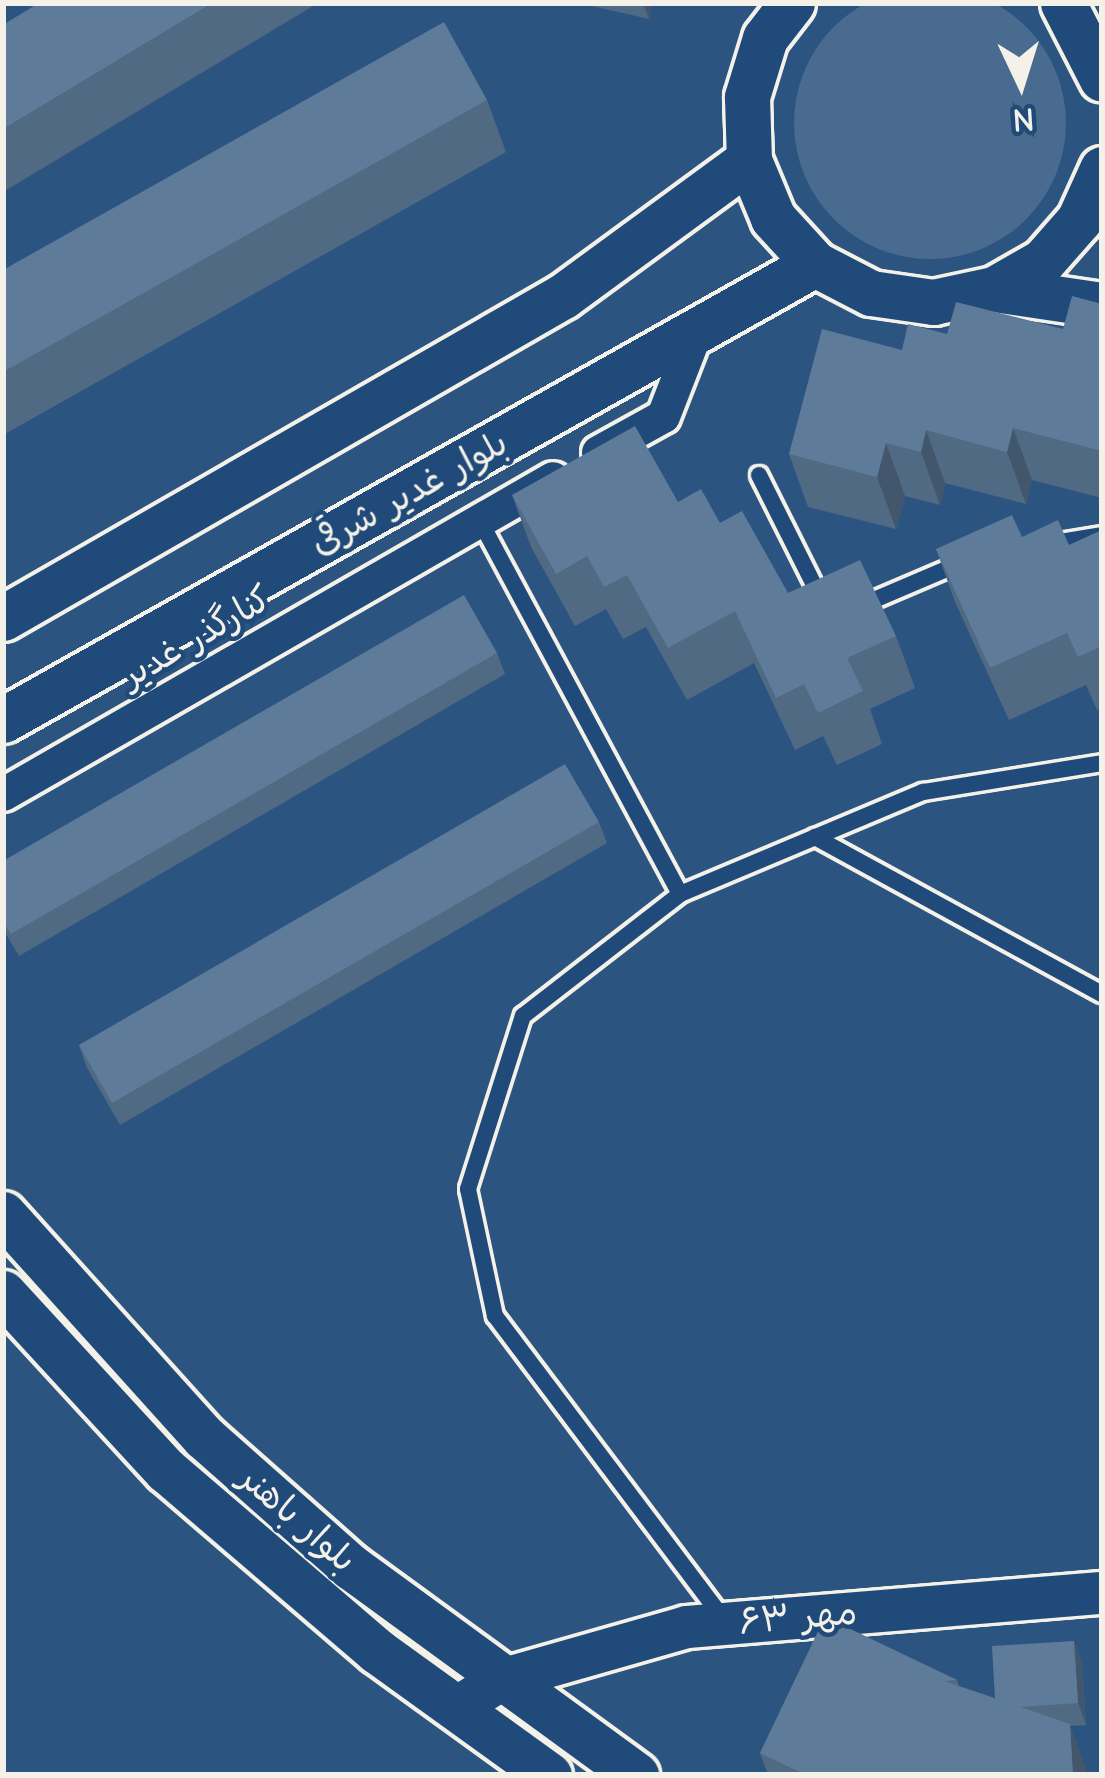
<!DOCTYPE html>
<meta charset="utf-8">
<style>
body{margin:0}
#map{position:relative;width:1105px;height:1778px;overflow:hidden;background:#2c5481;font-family:"Comic Neue","Playpen Sans Arabic",sans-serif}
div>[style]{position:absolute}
.green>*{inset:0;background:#496b90}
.round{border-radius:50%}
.roads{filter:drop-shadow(3px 0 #f4f1e8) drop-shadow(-3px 0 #f4f1e8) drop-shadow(0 3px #f4f1e8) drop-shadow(0 -3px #f4f1e8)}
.service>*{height:16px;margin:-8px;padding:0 8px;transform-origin:8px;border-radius:8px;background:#1f4a7a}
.minor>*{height:33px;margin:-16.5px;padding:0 16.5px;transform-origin:16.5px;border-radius:16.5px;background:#1f4a7a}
.tertiary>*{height:42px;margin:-21px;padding:0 21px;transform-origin:21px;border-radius:21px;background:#1f4a7a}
.secondary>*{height:45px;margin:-22.5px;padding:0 22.5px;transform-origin:22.5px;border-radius:22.5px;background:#1f4a7a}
.wall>*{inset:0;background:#516a84}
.shaded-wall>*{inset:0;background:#42566c}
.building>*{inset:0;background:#5e7b9a}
span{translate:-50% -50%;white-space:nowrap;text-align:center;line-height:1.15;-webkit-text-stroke:9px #1f4a7a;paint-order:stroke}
.street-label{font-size:36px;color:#f4f1e8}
.frame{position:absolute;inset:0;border:6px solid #f4f1e8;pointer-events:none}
.north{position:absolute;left:961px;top:24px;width:120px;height:120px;-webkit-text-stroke:9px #1f4a7a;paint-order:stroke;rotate:176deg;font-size:33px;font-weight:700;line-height:48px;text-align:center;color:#f4f1e8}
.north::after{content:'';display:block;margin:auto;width:42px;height:54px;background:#f4f1e8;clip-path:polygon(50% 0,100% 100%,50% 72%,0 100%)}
</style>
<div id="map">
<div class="green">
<i class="round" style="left:794px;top:-13px;width:272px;height:272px"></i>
</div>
<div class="roads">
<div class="service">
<i style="left:759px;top:475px;width:143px;rotate:63.4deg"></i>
<i style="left:479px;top:519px;width:425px;rotate:61.8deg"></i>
<i style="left:1047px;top:544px;width:56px;rotate:-9.3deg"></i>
<i style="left:860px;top:606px;width:112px;rotate:-23.1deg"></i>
<i style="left:815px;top:837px;width:327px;rotate:28.7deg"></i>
<i style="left:725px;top:1621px;width:382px;rotate:-127deg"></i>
<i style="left:495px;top:1316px;width:130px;rotate:-102deg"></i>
<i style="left:468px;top:1189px;width:182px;rotate:-72.4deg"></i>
<i style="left:523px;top:1016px;width:199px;rotate:-37.8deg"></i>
<i style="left:680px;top:894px;width:264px;rotate:-22.8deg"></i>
<i style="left:923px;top:792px;width:181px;rotate:-9.2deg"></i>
</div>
<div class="minor">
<i style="left:598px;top:452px;width:74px;rotate:-29deg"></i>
<i style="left:663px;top:416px;width:91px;rotate:-68.8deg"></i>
<i style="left:3px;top:794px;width:634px;rotate:-29.88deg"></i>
</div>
<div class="tertiary">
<i style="left:456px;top:1708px;width:53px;rotate:-31.9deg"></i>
<i style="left:501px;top:1680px;width:193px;rotate:-15.9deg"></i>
<i style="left:687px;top:1627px;width:416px;rotate:-4.7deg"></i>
</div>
<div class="secondary">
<i style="left:792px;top:3px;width:44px;rotate:127.6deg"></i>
<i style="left:765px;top:38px;width:62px;rotate:107deg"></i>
<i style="left:747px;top:97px;width:63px;rotate:88.2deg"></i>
<i style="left:749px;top:160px;width:63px;rotate:67.5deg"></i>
<i style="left:773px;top:218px;width:62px;rotate:47.6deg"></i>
<i style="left:815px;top:264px;width:63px;rotate:27.4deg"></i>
<i style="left:871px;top:293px;width:63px;rotate:8.3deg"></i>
<i style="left:933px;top:302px;width:62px;rotate:-12deg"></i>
<i style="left:994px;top:289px;width:56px;rotate:-29.7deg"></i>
<i style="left:1043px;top:261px;width:55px;rotate:-48.7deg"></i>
<i style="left:1079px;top:220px;width:56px;rotate:-65.7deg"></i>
<i style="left:1063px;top:3px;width:85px;rotate:62.8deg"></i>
<i style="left:994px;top:289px;width:109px;rotate:8.4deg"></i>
<i style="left:3px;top:618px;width:646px;rotate:-29.9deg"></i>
<i style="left:563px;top:296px;width:230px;rotate:-36.2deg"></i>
<i style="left:3px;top:720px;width:931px;rotate:-29.32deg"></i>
<i style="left:3px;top:1214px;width:300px;rotate:48deg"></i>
<i style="left:204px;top:1437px;width:196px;rotate:41.5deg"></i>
<i style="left:351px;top:1567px;width:353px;rotate:36.1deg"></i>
<i style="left:3px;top:1293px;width:241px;rotate:47.4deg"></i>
<i style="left:166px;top:1470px;width:278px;rotate:40.6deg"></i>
<i style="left:377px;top:1651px;width:212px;rotate:35.8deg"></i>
</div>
</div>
<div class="wall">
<i style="clip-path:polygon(39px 3px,318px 3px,3px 192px,3px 25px)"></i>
<i style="clip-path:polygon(579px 3px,652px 3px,649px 19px)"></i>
<i style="clip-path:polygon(487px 100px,506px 152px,3px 435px,3px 270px)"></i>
<i style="clip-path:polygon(1102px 304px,1102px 498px,1032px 480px,1026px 504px,945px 483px,940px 505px,905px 496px,896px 529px,808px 507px,789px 454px,902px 350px,947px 334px,1063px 329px)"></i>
<i style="clip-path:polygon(512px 495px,678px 502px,720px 523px,788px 593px,896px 636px,915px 688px,870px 709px,882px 744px,837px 765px,823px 736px,795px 750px,754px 663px,687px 700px,646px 627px,623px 639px,606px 609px,575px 626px,531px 547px)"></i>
<i style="clip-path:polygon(1102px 530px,1102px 707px,1097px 710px,1086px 685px,1009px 720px,955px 602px,936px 549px,1022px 537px,1069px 545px)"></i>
<i style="clip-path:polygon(497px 653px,505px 674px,19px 956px,3px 929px,3px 861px)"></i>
<i style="clip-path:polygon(599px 822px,607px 843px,120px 1125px,86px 1066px,79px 1045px)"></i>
<i style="clip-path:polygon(825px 1617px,957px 1680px,959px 1686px,995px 1698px,1074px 1641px,1082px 1662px,1086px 1725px,1070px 1726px,1088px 1775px,768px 1775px,760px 1753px)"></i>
</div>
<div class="shaded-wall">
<i style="clip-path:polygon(643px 3px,652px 3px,649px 19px)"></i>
<i style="clip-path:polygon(1013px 428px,1032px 480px,1026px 504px,1007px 452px)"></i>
<i style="clip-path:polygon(926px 430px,945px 483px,940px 505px,921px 452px)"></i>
<i style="clip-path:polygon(886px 443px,905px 496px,896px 529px,877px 477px)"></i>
<i style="clip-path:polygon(1074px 1641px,1082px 1662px,1086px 1725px,1078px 1703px)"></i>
<i style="clip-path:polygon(1070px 1724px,1088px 1775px,1073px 1775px)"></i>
</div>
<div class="building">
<i style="clip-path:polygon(39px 3px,212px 3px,3px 129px,3px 25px)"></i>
<i style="clip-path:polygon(444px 22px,487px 100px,3px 372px,3px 270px)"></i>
<i style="clip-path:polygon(1072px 296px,1102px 304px,1102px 451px,1013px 428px,1007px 452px,926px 430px,921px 452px,886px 443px,877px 477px,789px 454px,822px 329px,902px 350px,908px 324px,947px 334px,956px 302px,1063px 329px)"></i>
<i style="clip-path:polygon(635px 426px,678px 502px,701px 489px,720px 523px,742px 511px,788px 593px,860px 560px,896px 636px,847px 658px,863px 691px,818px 713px,804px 684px,776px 698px,735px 611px,668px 648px,627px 575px,604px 587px,587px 556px,556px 574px,512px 495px)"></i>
<i style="clip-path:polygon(1012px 515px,1022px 537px,1058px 520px,1069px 545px,1102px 530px,1102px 646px,1078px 657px,1067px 633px,990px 668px,936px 549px)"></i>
<i style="clip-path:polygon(464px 595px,497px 653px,11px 934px,3px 921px,3px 861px)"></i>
<i style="clip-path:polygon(565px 764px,599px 822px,112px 1103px,79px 1045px)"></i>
<i style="clip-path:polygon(825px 1617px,957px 1680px,944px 1681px,1070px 1724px,1073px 1775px,806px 1775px,760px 1753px)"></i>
<i style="clip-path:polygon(1074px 1641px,1078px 1703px,1020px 1707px,995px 1698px,992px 1646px)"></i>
</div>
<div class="street-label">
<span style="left:409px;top:493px;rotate:-29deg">بلوار غدیر شرقی</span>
<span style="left:196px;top:637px;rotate:-30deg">کنارگذر غدیر</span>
<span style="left:298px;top:1519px;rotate:41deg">بلوار باهنر</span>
<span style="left:798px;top:1617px;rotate:-5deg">مهر ۶۳</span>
</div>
<div class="frame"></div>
<div class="north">N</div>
</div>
